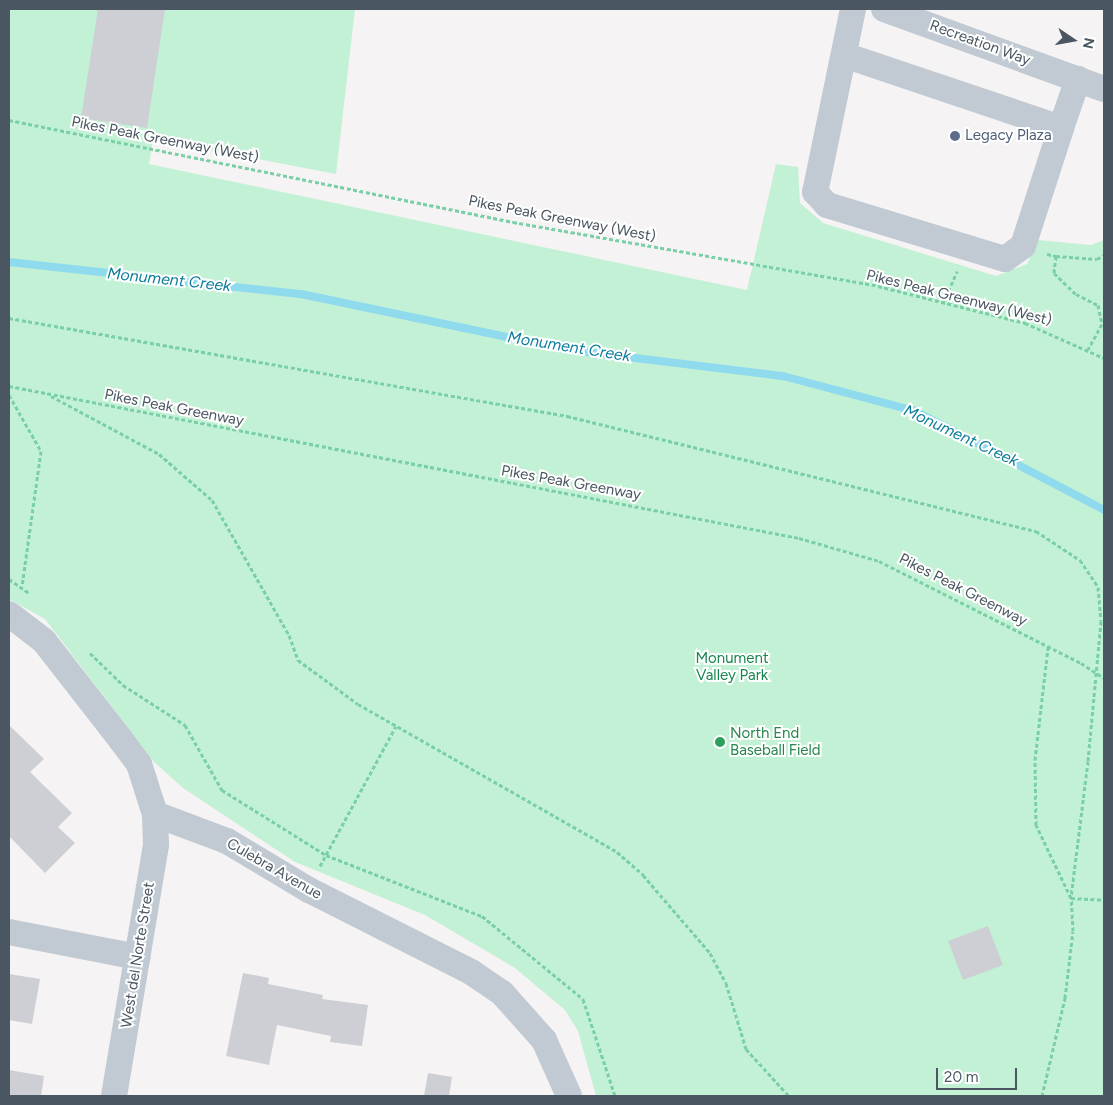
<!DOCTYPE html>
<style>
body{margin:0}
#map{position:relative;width:1113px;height:1105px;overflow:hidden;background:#f5f3f3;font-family:Figtree,sans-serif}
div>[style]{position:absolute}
.green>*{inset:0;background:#c3f1d5}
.stream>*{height:8px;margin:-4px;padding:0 4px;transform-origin:4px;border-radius:4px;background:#90daee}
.building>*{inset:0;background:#cdcfd5}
.path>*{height:3px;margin-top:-1.5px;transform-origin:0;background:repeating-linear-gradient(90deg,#7ad0a6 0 4px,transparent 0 6.5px)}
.minor>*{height:26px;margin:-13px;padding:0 13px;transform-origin:13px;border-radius:13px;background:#c1cad2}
.path-bridge>*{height:3px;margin-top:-1.5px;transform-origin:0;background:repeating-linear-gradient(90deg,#7ad0a6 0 4px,transparent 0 6.5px)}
.dots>*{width:14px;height:14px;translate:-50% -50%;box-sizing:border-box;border:2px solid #fff;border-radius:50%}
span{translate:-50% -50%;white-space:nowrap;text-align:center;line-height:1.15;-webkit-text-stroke:4px #fff;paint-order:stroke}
.street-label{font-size:15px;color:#4a5661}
.service-label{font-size:15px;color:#4e5e75}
.left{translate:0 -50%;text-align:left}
.park-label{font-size:15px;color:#17864f}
.leisure-label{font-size:15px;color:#27864d}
.water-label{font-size:16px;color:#0c7c9b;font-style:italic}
.frame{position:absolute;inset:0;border:10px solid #4a5661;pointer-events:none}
.north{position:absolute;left:1048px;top:15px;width:50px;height:50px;-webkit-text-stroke:4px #fff;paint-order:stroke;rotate:102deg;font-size:14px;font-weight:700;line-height:20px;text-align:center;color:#4a5661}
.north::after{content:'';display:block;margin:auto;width:18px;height:22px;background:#4a5661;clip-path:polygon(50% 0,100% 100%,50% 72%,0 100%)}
.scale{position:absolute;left:936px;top:1068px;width:81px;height:22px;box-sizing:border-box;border:2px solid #4a5661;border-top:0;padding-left:6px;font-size:15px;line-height:18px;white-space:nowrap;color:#4a5661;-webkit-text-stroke:4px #fff;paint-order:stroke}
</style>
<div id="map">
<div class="green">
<i style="clip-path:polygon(9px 9px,355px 9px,336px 174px,153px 139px,149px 164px,747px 290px,776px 164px,798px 167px,800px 203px,823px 223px,996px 276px,1027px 264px,1038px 240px,1091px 245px,1104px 240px,1104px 1096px,596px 1096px,578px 1031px,565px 1010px,515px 968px,425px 915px,295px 862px,183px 788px,153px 761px,45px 619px,9px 599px)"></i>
</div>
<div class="stream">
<i style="left:9px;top:262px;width:294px;rotate:6.3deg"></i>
<i style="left:301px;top:294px;width:275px;rotate:11.8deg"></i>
<i style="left:570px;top:350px;width:215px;rotate:7deg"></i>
<i style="left:783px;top:376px;width:137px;rotate:14.9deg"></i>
<i style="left:915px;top:411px;width:213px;rotate:27.6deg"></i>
</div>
<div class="building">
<i style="clip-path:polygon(98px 9px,165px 9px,147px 128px,81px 118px)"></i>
<i style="clip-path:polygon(9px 725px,44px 759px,30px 772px,72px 813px,58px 827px,75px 843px,45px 873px,9px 836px)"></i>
<i style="clip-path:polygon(988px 926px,1003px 965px,963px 980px,948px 941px)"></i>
<i style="clip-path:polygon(243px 973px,269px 978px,268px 984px,323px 995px,322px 999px,368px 1005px,362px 1046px,330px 1042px,331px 1036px,277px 1025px,269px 1065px,226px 1056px)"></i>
<i style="clip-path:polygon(9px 974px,40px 979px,32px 1024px,9px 1020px)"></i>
<i style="clip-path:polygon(9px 1070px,44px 1076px,41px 1096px,9px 1096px)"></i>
<i style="clip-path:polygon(428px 1073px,452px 1077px,449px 1096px,424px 1096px)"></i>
</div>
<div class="path">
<i style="left:9px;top:120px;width:514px;rotate:11.44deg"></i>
<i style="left:513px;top:222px;width:371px;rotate:9.9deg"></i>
<i style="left:878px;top:286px;width:152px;rotate:14.1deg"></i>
<i style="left:1025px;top:323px;width:86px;rotate:23.9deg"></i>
<i style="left:1047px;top:254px;width:9px;rotate:13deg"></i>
<i style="left:1056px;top:256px;width:17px;rotate:97deg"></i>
<i style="left:1054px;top:273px;width:30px;rotate:44deg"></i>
<i style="left:1076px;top:294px;width:25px;rotate:27deg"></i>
<i style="left:1098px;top:305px;width:19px;rotate:78deg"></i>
<i style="left:1102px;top:324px;width:29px;rotate:119deg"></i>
<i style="left:1056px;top:256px;width:41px;rotate:4.2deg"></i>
<i style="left:1097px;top:259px;width:8px;rotate:-30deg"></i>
<i style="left:943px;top:303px;width:35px;rotate:-66deg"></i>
<i style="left:9px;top:318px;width:567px;rotate:9.96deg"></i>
<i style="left:567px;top:416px;width:483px;rotate:13.8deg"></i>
<i style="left:1036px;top:531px;width:53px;rotate:33.4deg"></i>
<i style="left:1080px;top:560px;width:32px;rotate:56deg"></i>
<i style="left:1098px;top:587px;width:34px;rotate:85deg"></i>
<i style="left:1101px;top:621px;width:141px;rotate:95.3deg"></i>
<i style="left:1088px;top:761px;width:138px;rotate:97.1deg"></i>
<i style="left:1071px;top:898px;width:33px;rotate:3deg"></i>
<i style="left:9px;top:386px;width:804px;rotate:10.89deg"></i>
<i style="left:799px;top:538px;width:83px;rotate:16deg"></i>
<i style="left:879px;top:561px;width:226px;rotate:26.8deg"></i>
<i style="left:9px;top:395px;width:64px;rotate:60.3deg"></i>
<i style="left:41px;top:451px;width:137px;rotate:98deg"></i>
<i style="left:51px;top:396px;width:123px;rotate:28.2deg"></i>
<i style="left:159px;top:454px;width:70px;rotate:41deg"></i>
<i style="left:212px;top:500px;width:155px;rotate:60.3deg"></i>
<i style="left:289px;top:635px;width:27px;rotate:70deg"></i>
<i style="left:298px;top:660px;width:74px;rotate:36.3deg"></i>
<i style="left:358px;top:704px;width:298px;rotate:29.7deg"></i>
<i style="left:617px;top:852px;width:35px;rotate:41deg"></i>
<i style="left:643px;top:875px;width:103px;rotate:49.3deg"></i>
<i style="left:710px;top:953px;width:34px;rotate:62deg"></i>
<i style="left:726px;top:983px;width:69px;rotate:73.1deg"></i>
<i style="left:746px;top:1049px;width:64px;rotate:47.5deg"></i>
<i style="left:9px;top:579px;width:24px;rotate:35deg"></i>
<i style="left:90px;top:653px;width:46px;rotate:44.1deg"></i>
<i style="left:123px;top:685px;width:74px;rotate:32.8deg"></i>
<i style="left:185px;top:725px;width:75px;rotate:60.4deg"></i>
<i style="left:222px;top:790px;width:123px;rotate:32deg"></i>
<i style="left:326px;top:855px;width:168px;rotate:21.4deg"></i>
<i style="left:482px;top:916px;width:131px;rotate:39.4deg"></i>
<i style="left:583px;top:999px;width:102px;rotate:71.7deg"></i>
<i style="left:320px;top:866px;width:159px;rotate:-61.5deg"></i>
<i style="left:1042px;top:1096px;width:101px;rotate:-76.8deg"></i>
<i style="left:1065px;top:998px;width:67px;rotate:-83.2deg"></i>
<i style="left:1073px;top:931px;width:33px;rotate:-93deg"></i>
<i style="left:1071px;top:898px;width:81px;rotate:-115.6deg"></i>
<i style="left:1036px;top:825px;width:65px;rotate:-90.9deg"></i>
<i style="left:1035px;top:760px;width:114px;rotate:-83.4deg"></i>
</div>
<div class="minor">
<i style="left:853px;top:9px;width:187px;rotate:101.7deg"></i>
<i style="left:815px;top:192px;width:18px;rotate:47deg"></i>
<i style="left:827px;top:205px;width:186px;rotate:16.9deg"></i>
<i style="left:1005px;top:259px;width:22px;rotate:-36deg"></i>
<i style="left:1023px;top:246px;width:124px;rotate:-72.1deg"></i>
<i style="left:884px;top:9px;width:234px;rotate:20deg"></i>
<i style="left:844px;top:55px;width:229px;rotate:18.6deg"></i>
<i style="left:1061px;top:128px;width:52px;rotate:-70.9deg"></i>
<i style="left:9px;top:614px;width:44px;rotate:37.6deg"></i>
<i style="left:44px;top:641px;width:125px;rotate:52.1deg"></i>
<i style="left:121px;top:740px;width:30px;rotate:53deg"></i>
<i style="left:139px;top:764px;width:52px;rotate:72.3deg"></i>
<i style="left:155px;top:814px;width:77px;rotate:20.6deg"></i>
<i style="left:227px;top:841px;width:96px;rotate:30.9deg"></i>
<i style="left:309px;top:890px;width:182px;rotate:26.8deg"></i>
<i style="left:471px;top:972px;width:37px;rotate:34deg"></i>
<i style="left:502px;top:993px;width:63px;rotate:48.2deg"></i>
<i style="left:544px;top:1040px;width:61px;rotate:65.9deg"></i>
<i style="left:9px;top:932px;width:131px;rotate:11deg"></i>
<i style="left:114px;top:1096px;width:255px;rotate:-80.5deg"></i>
<i style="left:156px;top:844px;width:30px;rotate:-92deg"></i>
</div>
<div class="path-bridge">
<i style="left:1081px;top:663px;width:27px;rotate:33deg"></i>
</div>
<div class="dots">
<i style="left:955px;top:136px;background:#5c6f8a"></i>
<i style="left:720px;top:742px;background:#2e9e5b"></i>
</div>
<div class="street-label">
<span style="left:980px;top:43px;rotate:20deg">Recreation Way</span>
<span style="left:165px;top:140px;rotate:11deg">Pikes Peak Greenway (West)</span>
<span style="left:562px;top:219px;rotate:11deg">Pikes Peak Greenway (West)</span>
<span style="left:959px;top:298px;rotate:14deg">Pikes Peak Greenway (West)</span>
<span style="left:174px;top:408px;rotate:11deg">Pikes Peak Greenway</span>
<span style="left:571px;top:483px;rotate:10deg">Pikes Peak Greenway</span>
<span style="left:963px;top:590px;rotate:27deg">Pikes Peak Greenway</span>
<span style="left:274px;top:869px;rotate:30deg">Culebra Avenue</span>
<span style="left:138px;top:955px;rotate:-81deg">West del Norte Street</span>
</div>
<div class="service-label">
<span class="left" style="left:965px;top:136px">Legacy Plaza</span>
</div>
<div class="park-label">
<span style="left:732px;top:667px">Monument<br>Valley Park</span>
</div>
<div class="leisure-label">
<span class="left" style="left:730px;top:742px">North End<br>Baseball Field</span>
</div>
<div class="water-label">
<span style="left:169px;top:280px;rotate:6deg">Monument Creek</span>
<span style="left:569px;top:347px;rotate:9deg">Monument Creek</span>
<span style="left:961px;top:436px;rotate:25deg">Monument Creek</span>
</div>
<div class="frame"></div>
<div class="north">N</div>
<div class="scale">20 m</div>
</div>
